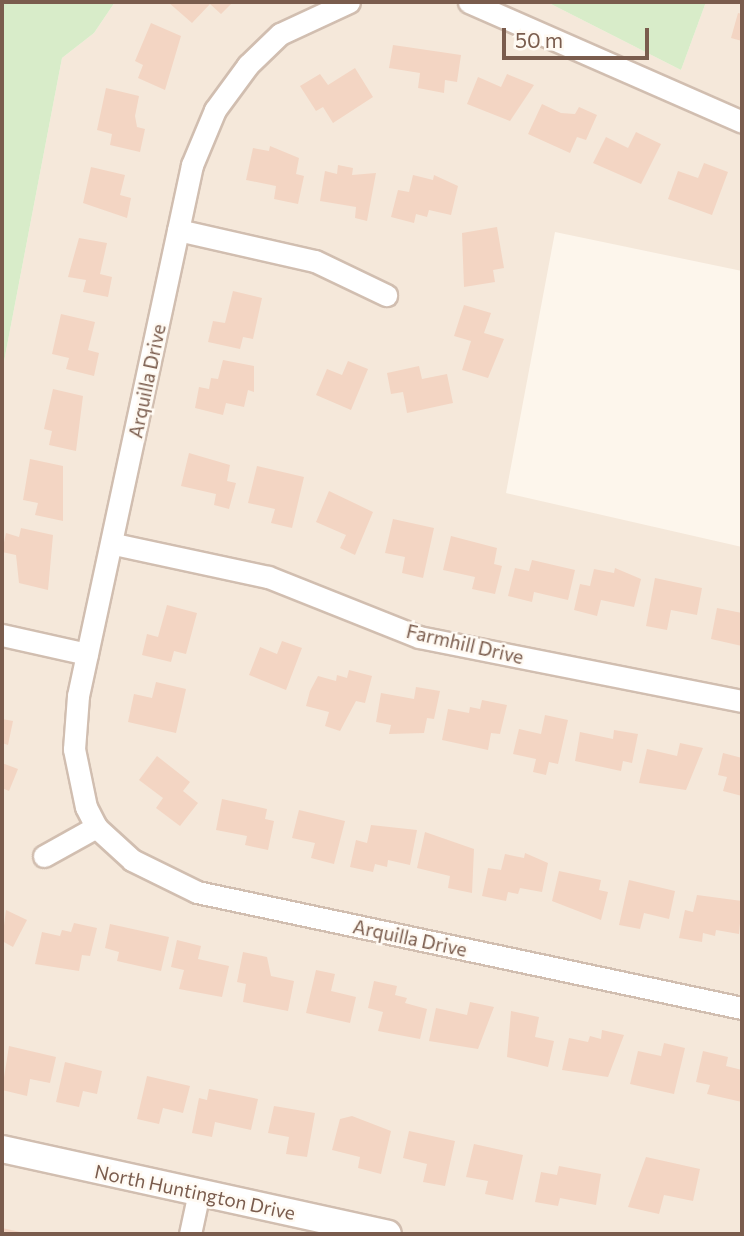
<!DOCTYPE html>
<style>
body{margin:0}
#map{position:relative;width:744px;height:1236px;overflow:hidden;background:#fdf6ec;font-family:Commissioner,sans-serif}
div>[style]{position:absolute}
.residential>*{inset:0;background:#f5e8da}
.green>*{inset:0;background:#d8ecc9}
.building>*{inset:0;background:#f3d5c3}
.roads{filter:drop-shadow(2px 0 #d1beb0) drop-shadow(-2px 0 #d1beb0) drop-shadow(0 2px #d1beb0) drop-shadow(0 -2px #d1beb0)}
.minor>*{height:21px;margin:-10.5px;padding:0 10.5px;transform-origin:10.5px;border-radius:10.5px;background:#fff}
.tertiary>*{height:26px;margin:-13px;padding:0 13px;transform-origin:13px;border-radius:13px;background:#fff}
span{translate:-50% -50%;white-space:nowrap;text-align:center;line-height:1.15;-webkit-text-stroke:5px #fffaf3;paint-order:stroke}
.street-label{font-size:19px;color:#7a5c4d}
.frame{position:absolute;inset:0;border:4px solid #7a5c4d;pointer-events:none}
.scale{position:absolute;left:502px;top:28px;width:147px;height:32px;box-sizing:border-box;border:4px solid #7a5c4d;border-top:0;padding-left:9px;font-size:21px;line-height:24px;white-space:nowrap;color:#7a5c4d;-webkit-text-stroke:5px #fffaf3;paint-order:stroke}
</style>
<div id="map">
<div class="residential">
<i style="clip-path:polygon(115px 2px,547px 2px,681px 70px,706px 2px,742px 2px,742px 271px,555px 232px,506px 493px,742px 547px,742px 1234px,2px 1234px,2px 372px,62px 58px,94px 33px)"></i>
</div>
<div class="green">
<i style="clip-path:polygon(2px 2px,115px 2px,94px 33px,62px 58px,2px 372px)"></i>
<i style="clip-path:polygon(547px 2px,706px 2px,681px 70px)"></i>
</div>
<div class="building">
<i style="clip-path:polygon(168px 2px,233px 2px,221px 14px,210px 4px,192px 23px)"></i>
<i style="clip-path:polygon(738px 13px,742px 14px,742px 41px,731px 38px)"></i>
<i style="clip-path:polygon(151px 23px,181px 36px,165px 90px,138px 78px,143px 65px,135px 61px)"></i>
<i style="clip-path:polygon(393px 45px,461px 55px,457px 82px,445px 80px,444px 93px,418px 88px,420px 73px,389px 68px)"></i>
<i style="clip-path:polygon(355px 68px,373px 97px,333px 123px,323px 107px,316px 111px,300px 86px,320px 74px,328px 85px)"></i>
<i style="clip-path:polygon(507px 74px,534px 85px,510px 121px,467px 104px,478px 77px,501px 87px)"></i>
<i style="clip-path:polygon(106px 88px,139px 96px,135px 116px,137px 127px,145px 129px,140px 152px,110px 145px,112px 134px,97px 130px)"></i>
<i style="clip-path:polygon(542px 104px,561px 113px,575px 114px,579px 107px,597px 115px,586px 140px,577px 137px,570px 153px,528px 134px)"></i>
<i style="clip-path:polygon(636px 132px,661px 144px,641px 184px,593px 163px,606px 137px,628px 148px)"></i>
<i style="clip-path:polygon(270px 146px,299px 158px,296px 174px,304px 176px,298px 204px,274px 199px,276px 186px,246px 180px,253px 148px,269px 151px)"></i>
<i style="clip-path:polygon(704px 163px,728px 172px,712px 215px,668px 199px,678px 171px,698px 178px)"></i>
<i style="clip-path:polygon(338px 165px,353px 168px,352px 175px,376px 173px,367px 221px,355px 218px,356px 207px,320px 201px,325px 171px,337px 174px)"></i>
<i style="clip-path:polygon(91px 167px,125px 175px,120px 195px,131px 198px,127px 218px,83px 203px)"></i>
<i style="clip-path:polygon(413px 175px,433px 180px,434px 175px,458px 186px,451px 215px,429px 210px,427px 217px,416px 214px,414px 223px,391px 217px,398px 190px,409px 192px)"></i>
<i style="clip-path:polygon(497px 227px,504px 268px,493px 270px,495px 282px,464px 287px,462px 233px)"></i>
<i style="clip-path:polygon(79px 238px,107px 243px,100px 274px,112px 277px,108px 297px,83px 292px,86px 280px,68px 277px)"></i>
<i style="clip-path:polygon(233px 291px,262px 298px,253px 339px,243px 337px,240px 349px,208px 342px,213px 321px,225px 323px)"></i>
<i style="clip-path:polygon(464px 305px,491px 313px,484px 333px,504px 339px,488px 378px,462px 370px,471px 341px,454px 336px)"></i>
<i style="clip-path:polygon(61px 314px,95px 322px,88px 350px,99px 353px,94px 376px,66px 369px,69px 358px,52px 354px)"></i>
<i style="clip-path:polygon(223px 360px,254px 366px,254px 392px,248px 390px,244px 407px,226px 403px,223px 415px,195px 408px,199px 387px,209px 389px,211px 378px,218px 379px)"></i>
<i style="clip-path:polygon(348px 361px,368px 369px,351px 410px,316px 395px,327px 369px,342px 375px)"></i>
<i style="clip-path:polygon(419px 366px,422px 379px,447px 374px,453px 403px,407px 413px,403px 392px,391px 394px,387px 373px)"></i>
<i style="clip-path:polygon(53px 389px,83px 396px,76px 451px,49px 445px,52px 431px,44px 429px)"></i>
<i style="clip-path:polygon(189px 453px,230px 465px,227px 481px,236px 483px,229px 509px,214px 505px,216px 494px,181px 486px)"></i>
<i style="clip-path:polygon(30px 459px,63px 466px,63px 521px,35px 515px,38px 503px,23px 500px)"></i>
<i style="clip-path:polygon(257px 466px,304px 477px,292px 528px,271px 523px,275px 509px,248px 503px)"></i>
<i style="clip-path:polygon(329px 491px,373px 512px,355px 555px,340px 548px,346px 535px,316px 522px)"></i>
<i style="clip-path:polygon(393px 519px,434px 528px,423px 578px,402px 573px,405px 557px,385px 553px)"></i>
<i style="clip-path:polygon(21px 528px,53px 535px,48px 590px,19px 583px,16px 555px,2px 552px,6px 533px,19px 537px)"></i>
<i style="clip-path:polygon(451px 536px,497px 548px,494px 564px,502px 566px,495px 594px,472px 589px,475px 577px,443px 570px)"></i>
<i style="clip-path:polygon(532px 560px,575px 570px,568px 600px,534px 592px,532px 602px,508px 596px,515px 568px,529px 571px)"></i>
<i style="clip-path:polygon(615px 568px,641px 579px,634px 607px,601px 600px,597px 616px,574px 610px,580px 584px,590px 586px,594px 569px,614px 573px)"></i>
<i style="clip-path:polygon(655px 578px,702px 588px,697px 615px,671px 610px,667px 630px,646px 626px)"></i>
<i style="clip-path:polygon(167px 605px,197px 613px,186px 654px,174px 651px,171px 662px,142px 655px,147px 634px,158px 637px)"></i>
<i style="clip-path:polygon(717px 608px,742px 613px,742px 646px,711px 639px)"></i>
<i style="clip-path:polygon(282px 641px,302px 648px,286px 690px,249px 675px,260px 647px,277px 654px)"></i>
<i style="clip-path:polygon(349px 670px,372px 676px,365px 703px,356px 701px,340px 731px,325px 726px,329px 712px,306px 706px,310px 691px,318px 676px,336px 681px,337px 675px,347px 678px)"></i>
<i style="clip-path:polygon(156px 682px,186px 689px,176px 733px,128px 722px,134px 694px,152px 698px)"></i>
<i style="clip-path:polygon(416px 687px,440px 691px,434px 719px,427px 718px,424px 733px,389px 734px,391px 725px,376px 722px,381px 693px,414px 699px)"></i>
<i style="clip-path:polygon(482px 700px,507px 705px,500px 734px,491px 733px,488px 750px,442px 740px,448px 709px,469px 713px,470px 707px,480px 709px)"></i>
<i style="clip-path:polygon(545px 715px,568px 720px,558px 764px,549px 762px,546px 775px,533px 772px,536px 759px,513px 754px,519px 729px,541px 734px)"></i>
<i style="clip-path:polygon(2px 719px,13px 721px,8px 745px,2px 743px)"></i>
<i style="clip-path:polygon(614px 730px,638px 734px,632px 763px,623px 761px,621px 771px,575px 761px,580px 732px,613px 739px)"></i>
<i style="clip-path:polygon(680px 743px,703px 748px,686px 790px,639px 783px,647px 749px,677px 756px)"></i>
<i style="clip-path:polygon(723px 753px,742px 758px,742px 796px,723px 791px,727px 777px,718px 775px)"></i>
<i style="clip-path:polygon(157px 756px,190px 782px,183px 791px,198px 803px,180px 826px,156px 808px,163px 798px,139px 780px)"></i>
<i style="clip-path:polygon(2px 763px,18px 769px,9px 791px,2px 788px)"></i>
<i style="clip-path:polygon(222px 799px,267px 809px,265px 819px,274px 821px,268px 850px,245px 845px,247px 836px,216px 830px)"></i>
<i style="clip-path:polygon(299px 810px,345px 821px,334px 864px,311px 858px,315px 843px,292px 838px)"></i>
<i style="clip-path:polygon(371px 825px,417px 830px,410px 865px,388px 860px,387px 867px,375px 864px,373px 872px,350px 867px,356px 840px,367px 843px)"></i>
<i style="clip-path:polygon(425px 832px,474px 849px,472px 893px,448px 888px,450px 876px,417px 868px)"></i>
<i style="clip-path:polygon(525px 853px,548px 863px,542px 892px,520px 888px,518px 894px,508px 892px,506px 901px,482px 896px,488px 868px,501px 870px,505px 854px,524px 858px)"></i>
<i style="clip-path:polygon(559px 871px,601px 880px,599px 890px,608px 892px,601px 920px,552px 901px)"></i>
<i style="clip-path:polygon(629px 880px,675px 891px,669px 919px,644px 913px,640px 929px,619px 925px)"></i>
<i style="clip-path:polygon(697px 895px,742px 901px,739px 934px,716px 930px,715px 936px,703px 933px,702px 942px,679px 938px,685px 910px,693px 912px)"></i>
<i style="clip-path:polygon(6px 910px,27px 920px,13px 947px,2px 941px)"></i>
<i style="clip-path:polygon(74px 923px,97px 928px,90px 956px,82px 955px,79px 971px,35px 964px,42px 932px,60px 936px,62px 930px,71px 932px)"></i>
<i style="clip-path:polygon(110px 924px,169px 937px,161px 971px,117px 961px,119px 952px,105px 948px)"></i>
<i style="clip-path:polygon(177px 940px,201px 946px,198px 959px,229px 966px,222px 997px,179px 989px,184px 970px,171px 967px)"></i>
<i style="clip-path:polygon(243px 952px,267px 957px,271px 976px,294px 981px,288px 1011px,243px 1002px,246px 984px,237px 982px)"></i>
<i style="clip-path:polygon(316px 970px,335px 974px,331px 991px,356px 997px,350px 1023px,306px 1013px)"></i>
<i style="clip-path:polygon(374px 981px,397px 986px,395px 995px,407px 998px,405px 1003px,427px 1009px,420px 1039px,378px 1031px,383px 1012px,368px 1008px)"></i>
<i style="clip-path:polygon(470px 1002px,494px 1007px,478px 1049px,429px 1041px,436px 1008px,467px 1015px)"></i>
<i style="clip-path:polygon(511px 1011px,539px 1017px,535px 1037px,554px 1041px,548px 1067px,507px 1057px)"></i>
<i style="clip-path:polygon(602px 1030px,624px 1035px,608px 1077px,562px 1070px,569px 1038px,588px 1042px,590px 1036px,601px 1039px)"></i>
<i style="clip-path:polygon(664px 1043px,685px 1048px,674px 1094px,630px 1084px,638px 1051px,661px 1056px)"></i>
<i style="clip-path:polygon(9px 1046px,56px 1057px,50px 1083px,30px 1079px,27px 1096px,2px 1090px)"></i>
<i style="clip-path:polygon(703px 1051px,728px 1057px,726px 1066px,742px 1070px,742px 1102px,707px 1094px,710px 1085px,696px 1082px)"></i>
<i style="clip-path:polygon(65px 1062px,102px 1071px,97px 1094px,83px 1091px,79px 1107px,56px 1102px)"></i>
<i style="clip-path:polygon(147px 1076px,190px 1086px,183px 1113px,163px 1108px,159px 1124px,137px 1119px)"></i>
<i style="clip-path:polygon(209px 1089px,258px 1099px,251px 1130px,215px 1122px,212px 1137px,192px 1133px,199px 1098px,207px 1100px)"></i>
<i style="clip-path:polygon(274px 1106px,315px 1113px,307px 1157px,286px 1154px,289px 1137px,268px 1133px)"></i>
<i style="clip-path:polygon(352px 1116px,391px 1131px,381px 1174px,358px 1168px,360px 1157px,332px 1150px,340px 1119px)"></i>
<i style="clip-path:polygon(409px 1131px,455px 1141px,445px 1186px,423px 1182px,427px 1164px,403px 1158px)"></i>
<i style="clip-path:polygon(474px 1144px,523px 1155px,513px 1200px,485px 1194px,488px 1181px,466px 1177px)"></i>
<i style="clip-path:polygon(646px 1157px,700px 1169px,693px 1201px,664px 1195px,659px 1214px,628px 1207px)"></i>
<i style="clip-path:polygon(559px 1166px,601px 1174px,596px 1205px,560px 1198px,558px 1206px,535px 1202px,541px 1172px,557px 1175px)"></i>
<i style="clip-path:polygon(2px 1228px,25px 1233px,25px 1234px,2px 1234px)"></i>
</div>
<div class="roads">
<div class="minor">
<i style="left:349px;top:2px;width:76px;rotate:155.1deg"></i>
<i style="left:280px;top:34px;width:45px;rotate:135.9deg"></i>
<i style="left:248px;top:65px;width:56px;rotate:126.3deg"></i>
<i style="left:215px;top:110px;width:60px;rotate:112.7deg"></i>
<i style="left:192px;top:165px;width:543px;rotate:102.12deg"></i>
<i style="left:78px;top:696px;width:53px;rotate:94.3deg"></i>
<i style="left:74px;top:749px;width:59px;rotate:78.3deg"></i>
<i style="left:86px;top:807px;width:22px;rotate:63deg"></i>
<i style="left:96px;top:827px;width:49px;rotate:42.5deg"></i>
<i style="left:132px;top:860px;width:72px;rotate:26.2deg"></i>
<i style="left:197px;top:892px;width:557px;rotate:12.02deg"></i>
<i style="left:469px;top:2px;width:298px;rotate:23.7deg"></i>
<i style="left:178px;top:230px;width:140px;rotate:12.8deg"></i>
<i style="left:315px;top:261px;width:79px;rotate:25.6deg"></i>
<i style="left:114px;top:544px;width:157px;rotate:12.1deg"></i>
<i style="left:268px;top:577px;width:162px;rotate:21.7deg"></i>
<i style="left:419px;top:637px;width:329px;rotate:11.2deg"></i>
<i style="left:2px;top:635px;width:87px;rotate:12.6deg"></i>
<i style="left:44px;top:856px;width:60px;rotate:-29.1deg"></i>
<i style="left:190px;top:1234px;width:43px;rotate:-77.9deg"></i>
</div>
<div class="tertiary">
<i style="left:2px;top:1149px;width:395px;rotate:12.4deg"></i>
</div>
</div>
<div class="street-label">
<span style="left:147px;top:381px;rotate:-78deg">Arquilla Drive</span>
<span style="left:465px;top:644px;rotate:13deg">Farmhill Drive</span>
<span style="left:410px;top:938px;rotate:12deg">Arquilla Drive</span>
<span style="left:195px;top:1192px;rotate:12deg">North Huntington Drive</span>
</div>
<div class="frame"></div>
<div class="scale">50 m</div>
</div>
